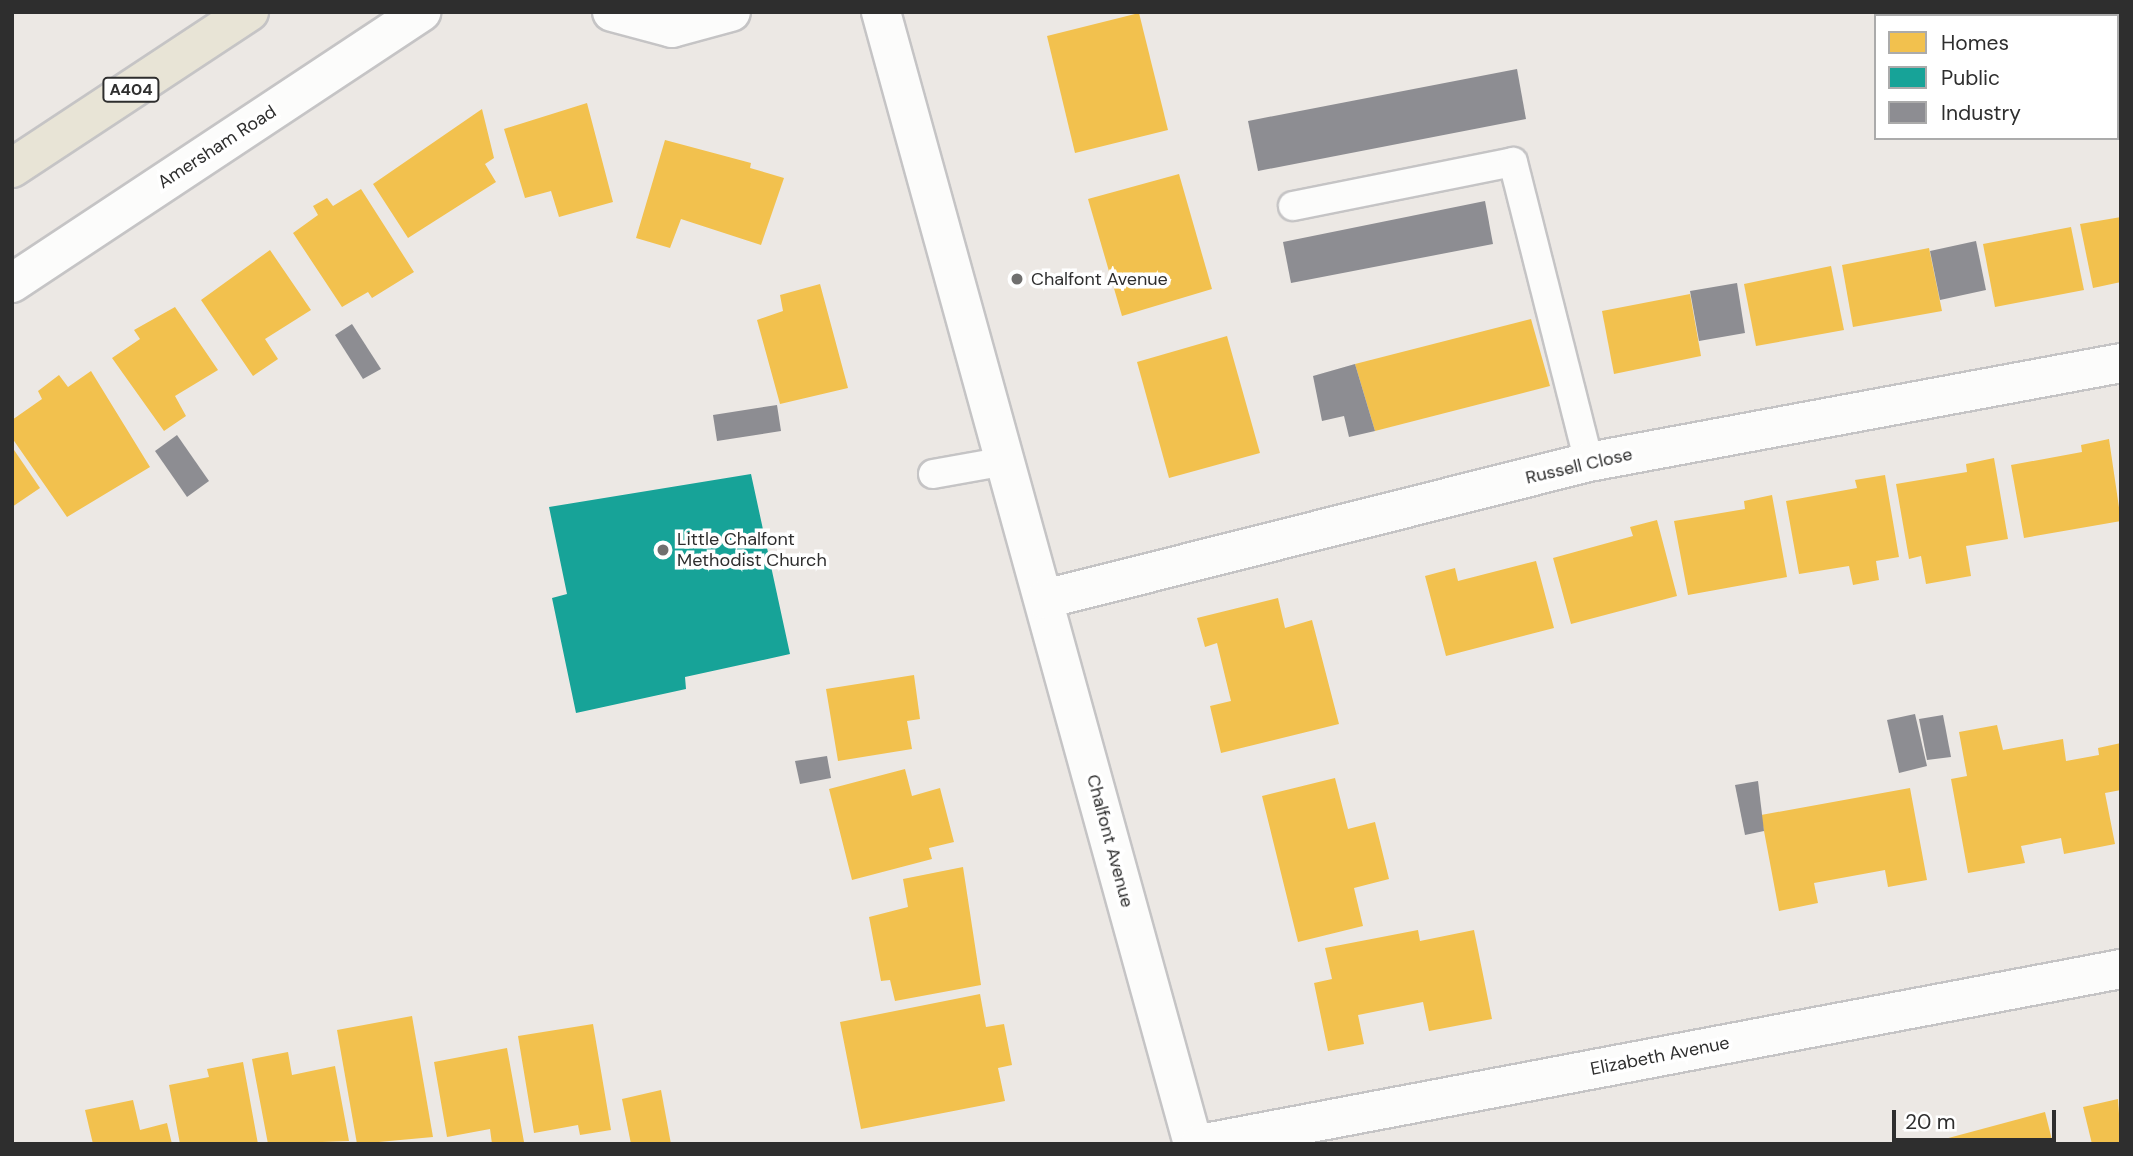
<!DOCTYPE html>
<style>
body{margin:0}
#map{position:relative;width:2133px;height:1156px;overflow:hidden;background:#ece8e4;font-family:"DM Sans",sans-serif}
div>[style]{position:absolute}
.homes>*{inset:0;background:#f2c14e}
.public>*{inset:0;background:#17a398}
.industry>*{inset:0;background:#8d8d92}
.roads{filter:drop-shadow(2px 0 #c5c4c5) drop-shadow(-2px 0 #c5c4c5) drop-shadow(0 2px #c5c4c5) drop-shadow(0 -2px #c5c4c5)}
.lane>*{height:28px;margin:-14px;padding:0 14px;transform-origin:14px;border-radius:14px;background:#fcfcfb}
.street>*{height:38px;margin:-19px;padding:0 19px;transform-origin:19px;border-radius:19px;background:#fcfcfb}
.primary>*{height:38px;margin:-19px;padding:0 19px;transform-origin:19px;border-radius:19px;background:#e8e4d6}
.dots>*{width:19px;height:19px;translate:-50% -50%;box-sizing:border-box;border:4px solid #fff;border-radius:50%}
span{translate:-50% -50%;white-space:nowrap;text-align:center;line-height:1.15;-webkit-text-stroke:7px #fff;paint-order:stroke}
.shield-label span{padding:2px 5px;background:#fff;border:2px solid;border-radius:5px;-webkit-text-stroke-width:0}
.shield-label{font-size:16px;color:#2e2e2e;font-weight:700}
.street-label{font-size:18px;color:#2e2e2e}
.poi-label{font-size:18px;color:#2e2e2e}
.left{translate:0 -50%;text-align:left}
.frame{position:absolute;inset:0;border:14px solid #2e2e2e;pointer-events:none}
.legend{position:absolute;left:1874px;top:14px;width:245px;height:126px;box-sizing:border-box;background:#fff;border:2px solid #ababab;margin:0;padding:9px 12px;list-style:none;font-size:21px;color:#2e2e2e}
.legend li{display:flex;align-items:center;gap:14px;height:35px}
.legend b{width:35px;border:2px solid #ababab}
.scale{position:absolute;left:1892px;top:1110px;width:164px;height:32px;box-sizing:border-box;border:4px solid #2e2e2e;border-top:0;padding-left:9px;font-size:21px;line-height:24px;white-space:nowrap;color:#2e2e2e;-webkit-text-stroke:5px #fff;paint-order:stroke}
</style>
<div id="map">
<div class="homes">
<i style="clip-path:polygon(1139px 13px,1168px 130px,1075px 153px,1047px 36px)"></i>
<i style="clip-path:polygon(587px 103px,613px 202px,559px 217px,551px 191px,525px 198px,504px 129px)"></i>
<i style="clip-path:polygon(482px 109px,494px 158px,485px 164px,496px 182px,408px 238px,373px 184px)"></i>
<i style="clip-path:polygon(665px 140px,751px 163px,750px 168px,784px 178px,761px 245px,681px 219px,670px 248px,636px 238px)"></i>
<i style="clip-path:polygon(1179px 174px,1212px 289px,1122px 316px,1088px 199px)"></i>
<i style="clip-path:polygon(361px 189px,414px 272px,372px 298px,368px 292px,342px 307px,293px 233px,318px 215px,313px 206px,327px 198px,333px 206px)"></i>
<i style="clip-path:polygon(2121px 217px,2121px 282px,2093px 288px,2080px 224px)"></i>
<i style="clip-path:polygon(2071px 227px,2084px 290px,1995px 307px,1983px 244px)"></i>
<i style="clip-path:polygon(1929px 248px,1942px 311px,1853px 327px,1842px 265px)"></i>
<i style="clip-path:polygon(270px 250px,311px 310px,265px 339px,278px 359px,253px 376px,201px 300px)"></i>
<i style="clip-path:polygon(1831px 266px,1844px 330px,1756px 346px,1744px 284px)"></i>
<i style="clip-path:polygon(820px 284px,848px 388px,780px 404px,757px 320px,783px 311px,780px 295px)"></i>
<i style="clip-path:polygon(1690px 294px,1701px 356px,1614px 374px,1602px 311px)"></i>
<i style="clip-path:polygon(175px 307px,218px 370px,175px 396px,186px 416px,164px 431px,112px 358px,140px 339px,134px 330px)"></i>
<i style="clip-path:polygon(1531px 319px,1550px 386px,1375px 431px,1355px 364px)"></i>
<i style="clip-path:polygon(1227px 336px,1260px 453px,1169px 478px,1137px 362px)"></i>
<i style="clip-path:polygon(91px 371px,150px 467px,67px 517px,12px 438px,12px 420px,42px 399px,38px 391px,59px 375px,68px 387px)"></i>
<i style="clip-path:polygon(2109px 439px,2121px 521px,2024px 538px,2011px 465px,2082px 452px,2081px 445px)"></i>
<i style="clip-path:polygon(12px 447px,40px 488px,12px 507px)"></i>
<i style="clip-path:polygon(1994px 458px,2008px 539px,1966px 546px,1971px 576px,1926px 584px,1921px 556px,1909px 559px,1896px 484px,1967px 472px,1966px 464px)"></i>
<i style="clip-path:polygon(1885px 475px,1899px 557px,1876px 561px,1879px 580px,1853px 585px,1849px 566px,1799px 574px,1786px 501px,1857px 488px,1855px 480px)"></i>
<i style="clip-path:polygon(1772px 495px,1787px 577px,1688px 595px,1674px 521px,1745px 509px,1744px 501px)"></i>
<i style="clip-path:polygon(1657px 520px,1677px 596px,1571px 624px,1553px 558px,1633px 536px,1630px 527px)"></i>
<i style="clip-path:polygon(1536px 561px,1554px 628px,1446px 656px,1425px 576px,1455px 568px,1458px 581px)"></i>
<i style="clip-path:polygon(1278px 598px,1285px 628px,1312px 620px,1339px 724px,1221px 753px,1210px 706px,1231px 701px,1217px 643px,1205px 647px,1197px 618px)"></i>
<i style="clip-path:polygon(914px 675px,920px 719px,907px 721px,912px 749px,838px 761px,826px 689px)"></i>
<i style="clip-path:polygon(1997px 725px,2003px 750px,2063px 739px,2066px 761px,2099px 755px,2098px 748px,2121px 743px,2121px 790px,2105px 793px,2115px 844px,2064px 854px,2061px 838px,2021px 846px,2025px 863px,1968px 873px,1951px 779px,1967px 776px,1959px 732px)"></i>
<i style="clip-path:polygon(905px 769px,912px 796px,940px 788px,954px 842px,929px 848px,932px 859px,852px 880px,829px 789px)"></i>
<i style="clip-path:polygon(1335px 778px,1348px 829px,1375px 822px,1389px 879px,1354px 888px,1363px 926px,1298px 942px,1262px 796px)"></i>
<i style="clip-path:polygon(1910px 788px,1927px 880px,1888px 887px,1885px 870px,1814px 883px,1818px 903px,1779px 911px,1761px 815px)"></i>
<i style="clip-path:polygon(963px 867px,981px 985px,895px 1001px,890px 980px,881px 981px,869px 917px,908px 907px,903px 879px)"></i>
<i style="clip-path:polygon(1418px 930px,1420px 941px,1474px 930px,1492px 1019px,1429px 1031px,1423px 1002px,1358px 1015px,1364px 1044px,1328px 1051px,1314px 983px,1332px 979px,1325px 948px)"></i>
<i style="clip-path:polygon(980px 994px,986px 1027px,1004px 1024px,1012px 1065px,998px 1068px,1005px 1101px,861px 1129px,840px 1022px)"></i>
<i style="clip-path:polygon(412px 1016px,433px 1137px,357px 1144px,337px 1030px)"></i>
<i style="clip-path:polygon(593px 1024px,611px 1130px,580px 1135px,578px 1125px,534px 1133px,518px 1036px)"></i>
<i style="clip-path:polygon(507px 1048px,524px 1142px,492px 1144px,490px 1129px,447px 1137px,434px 1062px)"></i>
<i style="clip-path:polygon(288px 1052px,292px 1075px,335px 1066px,349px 1141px,268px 1144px,252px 1059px)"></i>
<i style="clip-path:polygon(243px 1062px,258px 1144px,180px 1144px,169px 1085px,209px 1077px,207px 1069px)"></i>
<i style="clip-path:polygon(661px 1090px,671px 1144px,631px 1144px,622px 1099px)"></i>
<i style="clip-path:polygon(2118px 1099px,2121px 1144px,2092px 1144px,2083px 1107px)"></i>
<i style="clip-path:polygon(133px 1100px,140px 1130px,167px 1123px,172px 1144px,93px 1144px,85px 1110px)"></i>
<i style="clip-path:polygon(2045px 1112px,2053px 1144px,1942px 1144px,1941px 1140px)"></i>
</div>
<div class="public">
<i style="clip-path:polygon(751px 474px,790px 654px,685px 677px,686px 689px,576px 713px,552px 598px,567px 594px,549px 507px)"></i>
</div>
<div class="industry">
<i style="clip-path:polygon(1517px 69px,1526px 119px,1258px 171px,1248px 121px)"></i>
<i style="clip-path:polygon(1485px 201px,1493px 244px,1291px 283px,1283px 242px)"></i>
<i style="clip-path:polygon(1976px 241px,1986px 290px,1940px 300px,1930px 251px)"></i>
<i style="clip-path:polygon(1737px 283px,1745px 333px,1699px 341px,1690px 291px)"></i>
<i style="clip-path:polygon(352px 324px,381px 369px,363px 379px,335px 335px)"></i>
<i style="clip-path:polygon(1355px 364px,1375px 431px,1349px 437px,1344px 416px,1322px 421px,1313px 376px)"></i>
<i style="clip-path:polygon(777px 405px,781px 431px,717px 441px,713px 415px)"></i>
<i style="clip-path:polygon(177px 435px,209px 481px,187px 497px,155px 451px)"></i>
<i style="clip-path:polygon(1915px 714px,1927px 766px,1899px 773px,1887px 720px)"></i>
<i style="clip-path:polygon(1943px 715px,1951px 757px,1927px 760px,1919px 719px)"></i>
<i style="clip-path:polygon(827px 756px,831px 778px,800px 784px,795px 761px)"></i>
<i style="clip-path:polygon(1758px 781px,1764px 831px,1745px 835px,1735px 785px)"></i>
</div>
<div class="roads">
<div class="lane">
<i style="left:1293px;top:206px;width:224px;rotate:-11.3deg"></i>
<i style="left:1513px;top:162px;width:309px;rotate:75.8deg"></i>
<i style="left:933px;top:474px;width:74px;rotate:-10.1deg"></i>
</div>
<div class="street">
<i style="left:612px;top:12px;width:62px;rotate:14.9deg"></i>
<i style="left:672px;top:28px;width:61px;rotate:-15.2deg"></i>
<i style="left:881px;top:12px;width:1174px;rotate:74.59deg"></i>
<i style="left:12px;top:283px;width:491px;rotate:-33.5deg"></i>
<i style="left:1045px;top:599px;width:561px;rotate:-14.14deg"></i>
<i style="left:1589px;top:462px;width:541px;rotate:-10.54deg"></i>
<i style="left:1200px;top:1144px;width:937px;rotate:-10.76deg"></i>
</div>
<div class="primary">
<i style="left:12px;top:168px;width:284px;rotate:-33.4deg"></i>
</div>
</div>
<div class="dots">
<i style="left:1017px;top:279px;background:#706f6e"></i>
<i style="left:663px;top:550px;background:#706f6e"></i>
</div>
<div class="shield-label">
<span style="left:131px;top:90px">A404</span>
</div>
<div class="street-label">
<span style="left:217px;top:147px;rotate:-33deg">Amersham Road</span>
<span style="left:1579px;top:466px;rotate:-13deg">Russell Close</span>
<span style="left:1110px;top:841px;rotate:75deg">Chalfont Avenue</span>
<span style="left:1660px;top:1056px;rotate:-11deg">Elizabeth Avenue</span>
</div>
<div class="poi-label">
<span class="left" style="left:1031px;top:279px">Chalfont Avenue</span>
<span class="left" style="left:677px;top:550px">Little Chalfont<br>Methodist Church</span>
</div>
<div class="frame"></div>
<ul class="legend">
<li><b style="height:19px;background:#f2c14e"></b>Homes</li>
<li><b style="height:19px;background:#17a398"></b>Public</li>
<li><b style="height:19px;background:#8d8d92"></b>Industry</li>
</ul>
<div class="scale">20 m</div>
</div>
